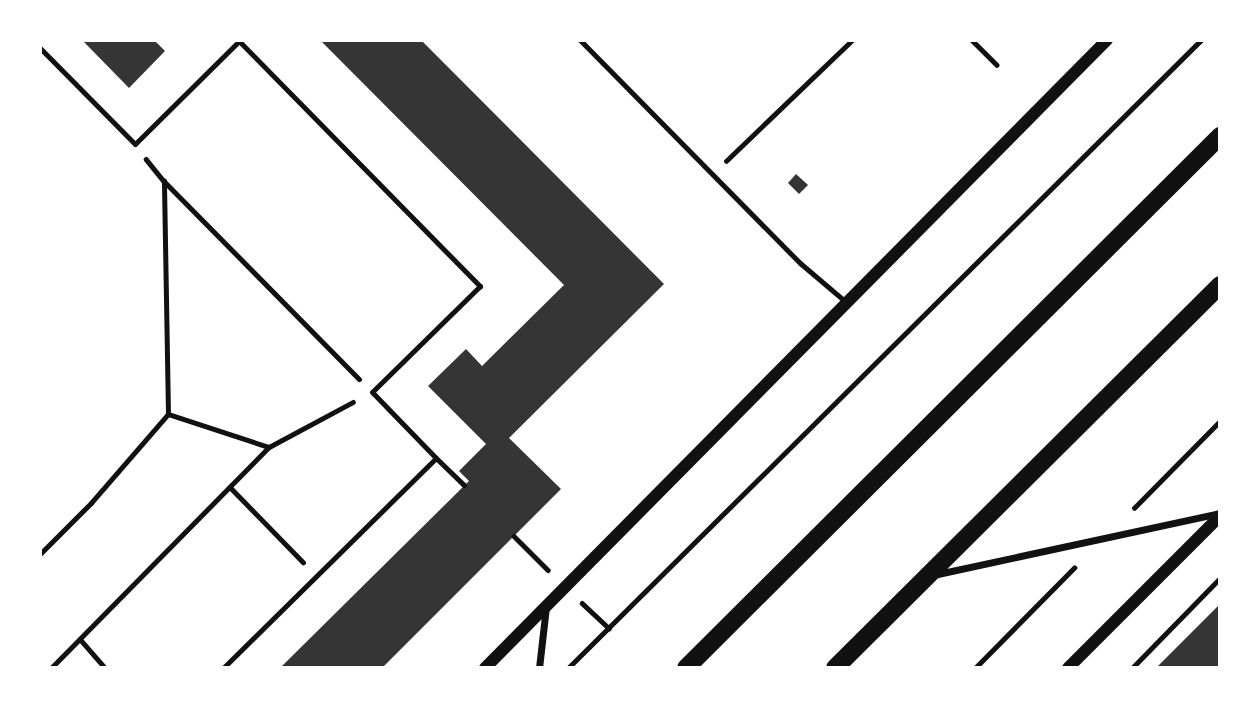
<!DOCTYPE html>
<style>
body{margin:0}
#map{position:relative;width:1260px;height:708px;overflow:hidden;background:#fff;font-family:Montserrat,sans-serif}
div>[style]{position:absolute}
.building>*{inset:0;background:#353535}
.path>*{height:4.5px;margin:-2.25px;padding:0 2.25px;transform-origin:2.25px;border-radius:2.25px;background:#111}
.service>*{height:5px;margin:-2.5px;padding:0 2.5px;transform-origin:2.5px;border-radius:2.5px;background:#111}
.minor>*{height:7px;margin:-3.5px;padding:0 3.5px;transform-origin:3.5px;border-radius:3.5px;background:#111}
.tertiary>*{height:12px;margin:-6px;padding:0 6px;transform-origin:6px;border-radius:6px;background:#111}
.primary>*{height:18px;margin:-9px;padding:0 9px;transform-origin:9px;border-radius:9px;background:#111}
span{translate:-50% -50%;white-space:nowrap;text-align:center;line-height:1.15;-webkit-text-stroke:5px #fff;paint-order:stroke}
.frame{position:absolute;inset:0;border:42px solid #fff;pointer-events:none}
</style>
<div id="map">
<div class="building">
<i style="clip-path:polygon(82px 40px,154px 40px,165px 51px,129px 88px)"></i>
<i style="clip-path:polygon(320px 40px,421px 40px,664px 284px,509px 438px,561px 489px,382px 668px,280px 668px,469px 481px,459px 471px,486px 444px,428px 386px,466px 349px,482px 366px,564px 285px)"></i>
<i style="clip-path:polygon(796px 174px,808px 185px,799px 194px,788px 183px)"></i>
<i style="clip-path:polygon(1220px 604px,1220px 668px,1156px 668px)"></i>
</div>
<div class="path">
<i style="left:972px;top:40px;width:35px;rotate:45deg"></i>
<i style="left:146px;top:159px;width:28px;rotate:51deg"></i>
<i style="left:164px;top:181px;width:278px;rotate:45.4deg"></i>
<i style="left:726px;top:161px;width:175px;rotate:-43.8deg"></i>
<i style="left:168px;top:414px;width:106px;rotate:18.1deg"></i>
<i style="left:230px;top:487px;width:105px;rotate:45.8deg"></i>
<i style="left:1134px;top:508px;width:122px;rotate:-45.3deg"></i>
<i style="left:514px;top:536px;width:48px;rotate:45deg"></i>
<i style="left:40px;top:554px;width:72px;rotate:-45deg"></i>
<i style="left:91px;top:503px;width:118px;rotate:-49.1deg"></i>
<i style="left:168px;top:414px;width:233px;rotate:-91deg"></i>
<i style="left:582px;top:603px;width:37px;rotate:43deg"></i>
<i style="left:80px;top:639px;width:38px;rotate:49deg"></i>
<i style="left:51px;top:668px;width:310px;rotate:-45.4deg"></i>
<i style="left:269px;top:447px;width:95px;rotate:-28.2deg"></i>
<i style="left:568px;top:668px;width:892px;rotate:-44.77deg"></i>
<i style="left:975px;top:668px;width:141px;rotate:-45.3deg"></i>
<i style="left:1132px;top:668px;width:126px;rotate:-45.6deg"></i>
</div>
<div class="service">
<i style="left:580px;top:40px;width:313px;rotate:45.4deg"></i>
<i style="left:800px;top:263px;width:60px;rotate:40.3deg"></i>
<i style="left:40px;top:48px;width:135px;rotate:45.3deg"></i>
<i style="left:135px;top:144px;width:146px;rotate:-44.7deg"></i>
<i style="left:239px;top:41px;width:344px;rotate:45.5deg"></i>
<i style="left:480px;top:286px;width:151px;rotate:135.5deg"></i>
<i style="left:372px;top:392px;width:92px;rotate:45.9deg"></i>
<i style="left:436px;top:458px;width:299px;rotate:135.4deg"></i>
<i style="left:436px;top:458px;width:39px;rotate:44deg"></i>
</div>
<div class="minor">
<i style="left:933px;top:575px;width:293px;rotate:-12.2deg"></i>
<i style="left:539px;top:668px;width:61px;rotate:-83.5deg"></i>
</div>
<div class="tertiary">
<i style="left:485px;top:668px;width:884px;rotate:-45.28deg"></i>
<i style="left:1068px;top:668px;width:215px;rotate:-45deg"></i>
</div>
<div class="primary">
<i style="left:686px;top:668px;width:754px;rotate:-44.89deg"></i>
<i style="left:835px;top:668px;width:543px;rotate:-44.85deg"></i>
</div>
<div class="frame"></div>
</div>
